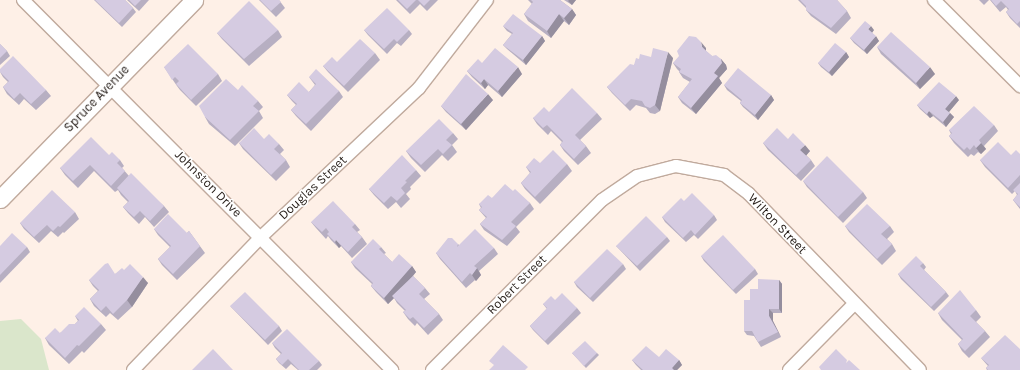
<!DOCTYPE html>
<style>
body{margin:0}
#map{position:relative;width:1020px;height:370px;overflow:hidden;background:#fef0e7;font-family:Karla,sans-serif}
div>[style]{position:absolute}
.green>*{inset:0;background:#dae6cb}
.roads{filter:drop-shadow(1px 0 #c0aa9d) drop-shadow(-1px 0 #c0aa9d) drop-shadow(0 1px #c0aa9d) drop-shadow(0 -1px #c0aa9d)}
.street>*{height:12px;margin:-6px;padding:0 6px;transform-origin:6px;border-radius:6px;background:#fff}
.secondary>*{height:17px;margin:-8.5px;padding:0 8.5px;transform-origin:8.5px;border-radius:8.5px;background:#fff}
.wall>*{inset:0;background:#b7afc2}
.shaded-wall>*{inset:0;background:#958e9e}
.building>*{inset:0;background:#d5cbe1}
span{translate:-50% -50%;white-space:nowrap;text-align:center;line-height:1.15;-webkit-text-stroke:3px #fff;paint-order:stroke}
.street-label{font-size:13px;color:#231b16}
</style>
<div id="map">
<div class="green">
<i style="clip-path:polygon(21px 319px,41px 339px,49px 370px,0 370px,0 321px)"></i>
</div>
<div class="roads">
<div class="street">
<i style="left:23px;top:0;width:523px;rotate:45.08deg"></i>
<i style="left:934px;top:0;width:122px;rotate:45deg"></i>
<i style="left:133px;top:370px;width:185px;rotate:-46.1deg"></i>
<i style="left:261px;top:237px;width:217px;rotate:-43.3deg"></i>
<i style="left:419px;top:88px;width:111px;rotate:-52.3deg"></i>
<i style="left:432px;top:370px;width:240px;rotate:-45deg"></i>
<i style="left:602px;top:200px;width:42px;rotate:-34.4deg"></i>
<i style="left:637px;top:176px;width:40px;rotate:-14.4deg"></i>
<i style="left:676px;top:166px;width:49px;rotate:10.6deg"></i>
<i style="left:724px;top:175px;width:31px;rotate:37deg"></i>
<i style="left:749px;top:194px;width:245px;rotate:45.8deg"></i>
<i style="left:789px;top:370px;width:93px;rotate:-45.4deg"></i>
</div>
<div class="secondary">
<i style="left:0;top:199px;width:278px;rotate:-45.7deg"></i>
</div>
</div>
<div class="wall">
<i style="clip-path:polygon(94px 0,125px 0,133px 8px,136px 12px,122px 27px)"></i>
<i style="clip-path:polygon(127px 0,149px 0,139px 11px)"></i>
<i style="clip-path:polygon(259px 0,279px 0,285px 8px,276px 17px)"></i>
<i style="clip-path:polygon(396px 0,438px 0,427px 11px,420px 4px,410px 14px)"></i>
<i style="clip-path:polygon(528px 0,560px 0,572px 9px,576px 15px,569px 25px,564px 21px,551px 38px,528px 21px,524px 14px,532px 4px)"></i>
<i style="clip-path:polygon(564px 0,576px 0,572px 5px)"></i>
<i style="clip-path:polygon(798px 0,837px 0,847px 11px,851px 18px,836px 34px,811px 16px,806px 10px,806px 8px)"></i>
<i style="clip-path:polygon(979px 0,989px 0,984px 5px)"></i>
<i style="clip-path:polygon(990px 0,1020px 0,1020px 28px,1010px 18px,1006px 12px,1008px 10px,1006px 7px,1000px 12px)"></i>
<i style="clip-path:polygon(503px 26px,542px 36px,545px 41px,526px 65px,507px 49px,503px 45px,512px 34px,507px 31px)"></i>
<i style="clip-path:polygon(278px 30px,282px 37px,249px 66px,222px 39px,217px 33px)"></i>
<i style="clip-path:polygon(364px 30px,409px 30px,412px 34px,401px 46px,397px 43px,387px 54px,368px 35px)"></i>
<i style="clip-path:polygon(874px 30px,872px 33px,879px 41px,867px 54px,854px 43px,850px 38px)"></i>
<i style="clip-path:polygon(0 44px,7px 51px,10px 56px,0 65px)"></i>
<i style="clip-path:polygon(877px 47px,935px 74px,920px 89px,881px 54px)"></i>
<i style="clip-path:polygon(706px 48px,706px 51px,712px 56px,721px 59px,726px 65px,727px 69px,719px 78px,722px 83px,696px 114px,682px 103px,678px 97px,690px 82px,683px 78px,679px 72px,679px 71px,677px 69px,673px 63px)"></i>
<i style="clip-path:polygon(846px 52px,849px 57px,832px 76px,821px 67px,818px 63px)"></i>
<i style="clip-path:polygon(375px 53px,380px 60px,348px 92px,328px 72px,323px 66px)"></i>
<i style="clip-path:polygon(651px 57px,673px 58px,660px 111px,655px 114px,650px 113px,646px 108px,636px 105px,630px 111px,612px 93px,607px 87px,634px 65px,639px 59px)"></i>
<i style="clip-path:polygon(482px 63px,522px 74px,502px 97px,488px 85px,485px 89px,472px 77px,467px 71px)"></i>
<i style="clip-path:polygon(164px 67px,218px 74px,222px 81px,196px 106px,180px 90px,177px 86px)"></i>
<i style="clip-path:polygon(0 72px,46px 90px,51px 96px,36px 110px,24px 99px,19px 105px,7px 94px,3px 87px,8px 82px,3px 77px)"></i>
<i style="clip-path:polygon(309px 77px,339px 91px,343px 97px,311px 131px,296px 116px,291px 110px,296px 105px,292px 101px,287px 95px,309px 92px,315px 85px)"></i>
<i style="clip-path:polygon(724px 85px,771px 95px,774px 100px,758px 120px,743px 107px,740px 103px,741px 101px,727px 90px)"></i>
<i style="clip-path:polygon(238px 90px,258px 101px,263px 107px,259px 111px,263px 118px,235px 146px,209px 124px,205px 117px)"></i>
<i style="clip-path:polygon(493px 100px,466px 130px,446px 112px,441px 106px)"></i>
<i style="clip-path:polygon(959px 100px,949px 112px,954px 117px,946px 127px,933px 116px,930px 118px,920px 109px,917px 105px)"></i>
<i style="clip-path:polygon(549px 112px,597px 113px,602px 119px,580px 140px,586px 146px,591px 153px,578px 165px,564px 151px,560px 145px,562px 142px,551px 131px,548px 135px,537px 124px,533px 118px)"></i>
<i style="clip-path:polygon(994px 125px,998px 131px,984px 146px,986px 149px,981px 154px,978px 152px,974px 156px,971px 154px,968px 157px,954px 143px,949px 136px,951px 134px,949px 130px)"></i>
<i style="clip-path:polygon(453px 133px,458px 139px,452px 145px,457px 152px,448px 161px,442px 155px,425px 172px,411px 158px,406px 151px)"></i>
<i style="clip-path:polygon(264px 139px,279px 144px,284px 150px,280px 154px,286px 160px,290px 167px,276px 181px,243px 149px,239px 143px)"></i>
<i style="clip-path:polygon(788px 139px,810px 151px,806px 155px,811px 160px,815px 166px,801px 181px,768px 150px,763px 143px)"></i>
<i style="clip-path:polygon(1020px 154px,1020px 209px,1013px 200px,1017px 195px,1015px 191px,1012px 194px,985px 167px,980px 160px)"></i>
<i style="clip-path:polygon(109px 155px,120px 160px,124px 166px,122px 168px,129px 176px,164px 206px,169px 212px,154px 227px,145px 217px,139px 224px,128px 213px,123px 207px,128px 202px,121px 195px,118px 190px,115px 192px,94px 171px,78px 188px,65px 175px,60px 168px)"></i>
<i style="clip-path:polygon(540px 163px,567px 164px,572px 171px,540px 204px,525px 189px,521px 183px,530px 173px,526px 167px)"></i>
<i style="clip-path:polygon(416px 170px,421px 176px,410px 187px,411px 189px,406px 194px,410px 199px,401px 208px,396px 202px,388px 209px,374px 195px,369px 189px)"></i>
<i style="clip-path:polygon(803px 181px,863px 192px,867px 198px,843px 223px,807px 187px)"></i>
<i style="clip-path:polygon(513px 191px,530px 203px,534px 209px,516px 227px,520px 232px,507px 246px,484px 230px,480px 224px,486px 218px,479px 210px,481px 208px,479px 204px,492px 198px)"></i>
<i style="clip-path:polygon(75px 212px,79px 219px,64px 233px,63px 232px,58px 237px,51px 231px,39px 243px,24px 229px,20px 223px)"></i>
<i style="clip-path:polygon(714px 215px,717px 220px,698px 239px,694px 235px,686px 242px,665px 222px,662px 217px)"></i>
<i style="clip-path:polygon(311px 222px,355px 224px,360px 230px,357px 232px,362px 237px,367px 244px,352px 258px,341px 246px,339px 248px,331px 240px,328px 236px,326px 239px,316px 228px)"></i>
<i style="clip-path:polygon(845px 226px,890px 226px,894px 232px,887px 239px,892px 244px,896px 251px,882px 265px,849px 232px)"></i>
<i style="clip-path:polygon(154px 229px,187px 233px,189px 231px,205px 253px,177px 280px,162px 265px,158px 259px,170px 247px,158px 235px)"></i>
<i style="clip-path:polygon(667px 237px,670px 241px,640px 271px,620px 250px,616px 246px)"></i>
<i style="clip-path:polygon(458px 244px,459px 245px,494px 248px,498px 254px,479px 271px,481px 275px,476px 281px,475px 280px,466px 288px,440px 259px,436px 253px)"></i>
<i style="clip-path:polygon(0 246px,27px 247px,30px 252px,0 283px)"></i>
<i style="clip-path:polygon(381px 247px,386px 253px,384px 254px,392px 262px,412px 266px,416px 272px,413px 276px,425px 288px,430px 294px,424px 299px,439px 314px,443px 320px,428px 335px,417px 323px,415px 326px,408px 319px,403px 312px,405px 311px,397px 303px,394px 298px,388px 304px,376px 292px,371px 286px,372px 284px,355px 268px,351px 262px)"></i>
<i style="clip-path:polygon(701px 256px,755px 269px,758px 274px,736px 294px,704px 261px)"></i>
<i style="clip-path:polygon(923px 263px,926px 267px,924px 270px,946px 292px,949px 296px,934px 311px,901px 279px,898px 274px)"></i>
<i style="clip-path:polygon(623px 264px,626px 269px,593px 302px,577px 287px,574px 282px)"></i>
<i style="clip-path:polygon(124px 270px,148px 283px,132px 307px,118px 320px,110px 313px,106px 317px,94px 306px,90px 299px,98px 291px,93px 286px,89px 280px,115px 274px)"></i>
<i style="clip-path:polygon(779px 280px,782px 284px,782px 313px,773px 313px,773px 321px,781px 337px,761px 347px,754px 336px,747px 335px,744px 331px,750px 300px,758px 289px)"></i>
<i style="clip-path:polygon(555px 300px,577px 308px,581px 313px,548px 345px,533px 330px,530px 326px,547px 309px,543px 304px)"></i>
<i style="clip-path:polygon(230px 306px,279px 326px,282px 331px,268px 345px,234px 310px)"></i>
<i style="clip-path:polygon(976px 310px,981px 317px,976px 322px,985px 331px,990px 337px,969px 358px,962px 351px,958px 344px,962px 340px,942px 320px,938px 313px)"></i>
<i style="clip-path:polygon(75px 316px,101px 324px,106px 330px,84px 353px,82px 351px,69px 364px,49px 345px,45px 338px,60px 333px,75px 324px,78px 321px)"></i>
<i style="clip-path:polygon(272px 343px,319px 361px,322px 365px,317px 370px,298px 370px,291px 364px,286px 369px,279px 363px,276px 359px,281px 354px,275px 348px)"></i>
<i style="clip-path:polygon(572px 353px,597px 353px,599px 355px,586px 368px)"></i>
<i style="clip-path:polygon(659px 357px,679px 360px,682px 365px,677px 370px,641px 370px,636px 365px,632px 360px)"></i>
<i style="clip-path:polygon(981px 358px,1020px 370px,987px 370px,986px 368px,988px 366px)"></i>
</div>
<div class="shaded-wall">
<i style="clip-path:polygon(569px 0,576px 0,572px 5px,568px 1px)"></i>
<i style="clip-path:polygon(572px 9px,576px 15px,569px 25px,564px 18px)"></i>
<i style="clip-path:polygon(559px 14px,564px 21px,551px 38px,547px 31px)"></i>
<i style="clip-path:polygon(871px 26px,874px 30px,871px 34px,868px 29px)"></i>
<i style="clip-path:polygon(542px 36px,545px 41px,526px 65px,523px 60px)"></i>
<i style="clip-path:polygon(876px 36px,879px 41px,867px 54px,864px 50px)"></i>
<i style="clip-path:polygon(701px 42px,706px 48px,706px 53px,702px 47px)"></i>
<i style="clip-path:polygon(668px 52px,673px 58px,660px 111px,655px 105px)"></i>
<i style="clip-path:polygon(846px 52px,849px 57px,832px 76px,829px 72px)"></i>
<i style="clip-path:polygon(721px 59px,726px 65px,727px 69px,719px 78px,722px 83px,696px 114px,691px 108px,714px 73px)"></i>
<i style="clip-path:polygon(518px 67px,522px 74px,502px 97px,498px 91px)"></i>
<i style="clip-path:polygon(930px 67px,935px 74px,920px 89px,916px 83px)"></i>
<i style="clip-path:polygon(484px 79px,488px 85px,485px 89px,481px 83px)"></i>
<i style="clip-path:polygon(488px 94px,493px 100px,466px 130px,461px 124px)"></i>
<i style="clip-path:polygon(771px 95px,774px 100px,758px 120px,755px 115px)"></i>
<i style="clip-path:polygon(956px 96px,959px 100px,948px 113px,945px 109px)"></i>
<i style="clip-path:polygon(929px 111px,933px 116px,930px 118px,927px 114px)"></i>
<i style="clip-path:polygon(950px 113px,954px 117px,946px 127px,943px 122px)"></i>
<i style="clip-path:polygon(981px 143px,986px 149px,981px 154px,976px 148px)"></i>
<i style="clip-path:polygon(805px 145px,810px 151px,805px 157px,800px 150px)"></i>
<i style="clip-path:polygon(336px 240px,341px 246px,339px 248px,335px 242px)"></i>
<i style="clip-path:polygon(412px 266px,416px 272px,394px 298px,392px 296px,394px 298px,388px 304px,384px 298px)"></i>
<i style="clip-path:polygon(477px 268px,481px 275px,476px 281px,472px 275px)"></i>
<i style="clip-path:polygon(143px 277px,148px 283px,132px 307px,127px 300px)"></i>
<i style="clip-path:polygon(779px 280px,782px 284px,782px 313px,779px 309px)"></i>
<i style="clip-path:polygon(769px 309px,773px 313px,773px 321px,781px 337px,778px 332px,769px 316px)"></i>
<i style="clip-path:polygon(679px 360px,682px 365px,677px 370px,673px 370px,672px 368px)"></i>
</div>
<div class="building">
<i style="clip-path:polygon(95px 0,125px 0,133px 8px,119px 23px)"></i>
<i style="clip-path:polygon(129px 0,141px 0,135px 6px)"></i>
<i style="clip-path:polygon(260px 0,279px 0,281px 2px,271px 11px)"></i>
<i style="clip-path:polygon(398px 0,416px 0,407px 9px)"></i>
<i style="clip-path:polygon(418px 0,430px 0,424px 6px)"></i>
<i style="clip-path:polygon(531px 0,560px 0,572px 9px,564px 18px,559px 14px,547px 31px,524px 14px,533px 2px)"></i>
<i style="clip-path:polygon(800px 0,837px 0,847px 11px,831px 28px,806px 10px,806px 6px)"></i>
<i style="clip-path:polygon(991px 0,1020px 0,1020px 21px,1017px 24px,1006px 12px,1009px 9px,1001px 1px,996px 6px)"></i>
<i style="clip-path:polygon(249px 1px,278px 30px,244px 59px,217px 33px)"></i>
<i style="clip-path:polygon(387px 8px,409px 30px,397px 42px,394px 39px,384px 49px,364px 30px)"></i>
<i style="clip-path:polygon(513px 14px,542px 36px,523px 60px,503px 45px,513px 33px,503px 26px)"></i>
<i style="clip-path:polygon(865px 21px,871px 26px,868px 29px,876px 36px,864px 50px,850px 38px)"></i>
<i style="clip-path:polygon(891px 32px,930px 67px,916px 83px,877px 47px)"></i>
<i style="clip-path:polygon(689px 36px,696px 37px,701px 42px,702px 47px,712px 56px,716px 55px,721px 59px,722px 63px,714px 73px,718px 76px,691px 108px,678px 97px,692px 79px,679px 72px,681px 69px,673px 63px,679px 56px,677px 51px)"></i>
<i style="clip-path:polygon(360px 39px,375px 53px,344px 86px,323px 66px,332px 57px,337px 62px)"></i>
<i style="clip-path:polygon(835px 43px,846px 52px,829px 72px,818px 63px)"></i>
<i style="clip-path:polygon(0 44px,7px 51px,0 58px)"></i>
<i style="clip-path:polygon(188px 44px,218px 74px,191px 100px,176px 84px,179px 81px,175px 77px,172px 80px,164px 67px)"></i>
<i style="clip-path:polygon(495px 48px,518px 67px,498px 91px,484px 79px,481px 83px,467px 71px,478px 59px,482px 63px)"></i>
<i style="clip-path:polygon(653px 48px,668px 52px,655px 105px,650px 108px,645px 106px,642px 101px,631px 99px,625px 105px,607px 87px,630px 64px,634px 65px,636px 58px,639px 59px,640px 54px,651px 57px)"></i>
<i style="clip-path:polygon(13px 56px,46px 90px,31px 104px,20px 93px,14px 99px,3px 87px,9px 81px,0 72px,0 69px)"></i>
<i style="clip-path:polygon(738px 68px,771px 95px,755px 115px,740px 103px,742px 100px,724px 85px)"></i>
<i style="clip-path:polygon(316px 69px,339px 91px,306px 124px,291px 110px,297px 104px,287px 95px,299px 82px,309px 92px,316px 84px,309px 77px)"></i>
<i style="clip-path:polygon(466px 74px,488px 94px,461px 124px,441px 106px)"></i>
<i style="clip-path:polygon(226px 79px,238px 90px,242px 85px,258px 101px,253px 106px,259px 111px,230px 140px,205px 117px,199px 106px)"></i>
<i style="clip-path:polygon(939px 82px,956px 96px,945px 109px,950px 113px,943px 122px,929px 111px,927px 114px,917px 105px)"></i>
<i style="clip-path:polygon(572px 88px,597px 113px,575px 135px,586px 146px,574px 159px,560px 145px,563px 141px,547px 125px,543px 128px,533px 118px,544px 107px,549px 112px)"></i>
<i style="clip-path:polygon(974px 106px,994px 125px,979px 140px,981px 143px,976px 148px,974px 145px,970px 150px,967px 147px,964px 150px,949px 136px,952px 133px,949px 130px)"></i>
<i style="clip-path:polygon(439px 119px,453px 133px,446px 140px,452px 145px,443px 154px,438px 149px,421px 165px,406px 151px)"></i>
<i style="clip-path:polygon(254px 128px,264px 139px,269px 134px,279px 144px,274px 149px,286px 160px,271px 175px,239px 143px)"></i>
<i style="clip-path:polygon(777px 128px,788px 139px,793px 133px,805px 145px,800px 150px,811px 160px,796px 175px,763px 143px)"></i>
<i style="clip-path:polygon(91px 137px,109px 155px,112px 152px,120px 160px,117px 163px,125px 171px,111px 186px,90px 165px,73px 181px,60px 168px)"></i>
<i style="clip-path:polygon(998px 142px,1011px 155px,1016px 150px,1020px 154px,1020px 175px,1008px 188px,980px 160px)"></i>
<i style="clip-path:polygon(553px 150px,567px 164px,535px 197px,521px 183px,531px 172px,526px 167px,534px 158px,540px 163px)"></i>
<i style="clip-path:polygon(402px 155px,416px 170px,405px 181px,407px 182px,401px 188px,405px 193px,397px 201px,391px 196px,384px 203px,369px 189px)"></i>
<i style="clip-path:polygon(827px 156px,863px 192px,838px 217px,803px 181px)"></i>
<i style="clip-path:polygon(131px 173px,164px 206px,150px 221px,140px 211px,134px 217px,123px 207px,129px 201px,117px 188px)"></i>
<i style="clip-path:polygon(1020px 183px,1020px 207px,1013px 200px,1018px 194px,1013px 190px)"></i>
<i style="clip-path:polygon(505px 184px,513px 191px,515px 189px,530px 203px,511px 222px,516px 226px,502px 240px,480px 224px,487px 217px,479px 210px,482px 207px,479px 204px,488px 195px,492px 198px)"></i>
<i style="clip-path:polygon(52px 190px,75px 212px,60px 227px,58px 226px,53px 231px,47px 225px,34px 237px,20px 223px)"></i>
<i style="clip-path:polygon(692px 193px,714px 215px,695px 235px,691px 230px,683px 238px,662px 217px,681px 198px,684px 201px)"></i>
<i style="clip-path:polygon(333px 201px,355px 224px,352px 227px,362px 237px,348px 252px,336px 240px,335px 242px,327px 234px,329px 232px,326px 228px,322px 232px,311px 222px)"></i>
<i style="clip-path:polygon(867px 204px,890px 226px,881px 234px,892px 244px,877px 259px,845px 226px)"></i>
<i style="clip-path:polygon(168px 214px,187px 233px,189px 231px,200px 246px,173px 274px,158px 259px,171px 246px,154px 229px)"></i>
<i style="clip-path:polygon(646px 216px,667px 237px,637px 266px,616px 246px)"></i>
<i style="clip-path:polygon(475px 229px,494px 248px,474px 266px,477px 268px,472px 275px,470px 273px,462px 282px,436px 253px,448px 238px,452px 238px,458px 244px,457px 247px)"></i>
<i style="clip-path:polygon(12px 233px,27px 247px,0 275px,0 246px)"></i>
<i style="clip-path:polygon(723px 235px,755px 269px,733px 290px,701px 256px)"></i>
<i style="clip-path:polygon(373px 239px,381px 247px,379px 249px,392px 262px,399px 254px,412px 266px,384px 298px,371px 286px,373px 283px,351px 262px)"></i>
<i style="clip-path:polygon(607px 249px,623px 264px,590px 298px,574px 282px)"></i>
<i style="clip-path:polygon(916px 256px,923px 263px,920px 266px,946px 292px,931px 307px,898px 274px)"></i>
<i style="clip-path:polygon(108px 263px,115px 274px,122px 268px,124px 270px,130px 264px,143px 277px,127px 300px,113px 314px,106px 306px,101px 311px,90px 299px,99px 290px,89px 280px,105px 264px)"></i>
<i style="clip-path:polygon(413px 276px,425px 288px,419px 294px,439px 314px,424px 328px,413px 317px,410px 319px,403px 312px,406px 310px,392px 296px)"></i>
<i style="clip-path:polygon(758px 279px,779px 280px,779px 309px,769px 309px,769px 316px,778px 332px,758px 342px,752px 331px,744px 331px,744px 300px,750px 300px,750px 289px,758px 289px)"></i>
<i style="clip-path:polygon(960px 290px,976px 310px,970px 316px,985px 331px,965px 351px,958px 344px,963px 339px,938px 313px)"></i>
<i style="clip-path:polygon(245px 292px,279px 326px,265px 340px,230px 306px)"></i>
<i style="clip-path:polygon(562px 293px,577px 308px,545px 341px,530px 326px,547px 308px,543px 304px,551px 296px,555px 300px)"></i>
<i style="clip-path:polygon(84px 307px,101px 324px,79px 346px,77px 345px,65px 358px,45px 338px,55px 328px,60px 333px,69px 324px,75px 324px,79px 320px,75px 316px)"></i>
<i style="clip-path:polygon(287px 329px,319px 361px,309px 370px,299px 370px,288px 359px,282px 365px,276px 359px,282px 353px,272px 343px)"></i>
<i style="clip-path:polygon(1005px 335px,1020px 349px,1020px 370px,988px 370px,986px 368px,989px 365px,981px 358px)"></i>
<i style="clip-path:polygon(585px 341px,597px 353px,584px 366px,572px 353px)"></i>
<i style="clip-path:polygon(503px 345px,528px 367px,525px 370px,489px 370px,494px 365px,489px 361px)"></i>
<i style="clip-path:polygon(646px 346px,659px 357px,666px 349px,679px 360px,672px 368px,674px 370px,643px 370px,632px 360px)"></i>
<i style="clip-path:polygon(213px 349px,233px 370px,192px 370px)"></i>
<i style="clip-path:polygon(836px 349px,847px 360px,846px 363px,849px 360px,860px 370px,821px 370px,819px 367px)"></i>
</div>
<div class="street-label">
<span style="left:97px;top:99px;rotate:-46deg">Spruce Avenue</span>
<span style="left:208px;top:184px;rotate:45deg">Johnston Drive</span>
<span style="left:313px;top:188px;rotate:-43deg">Douglas Street</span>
<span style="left:777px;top:224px;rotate:46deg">Wilton Street</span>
<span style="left:517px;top:285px;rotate:-45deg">Robert Street</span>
</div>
</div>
